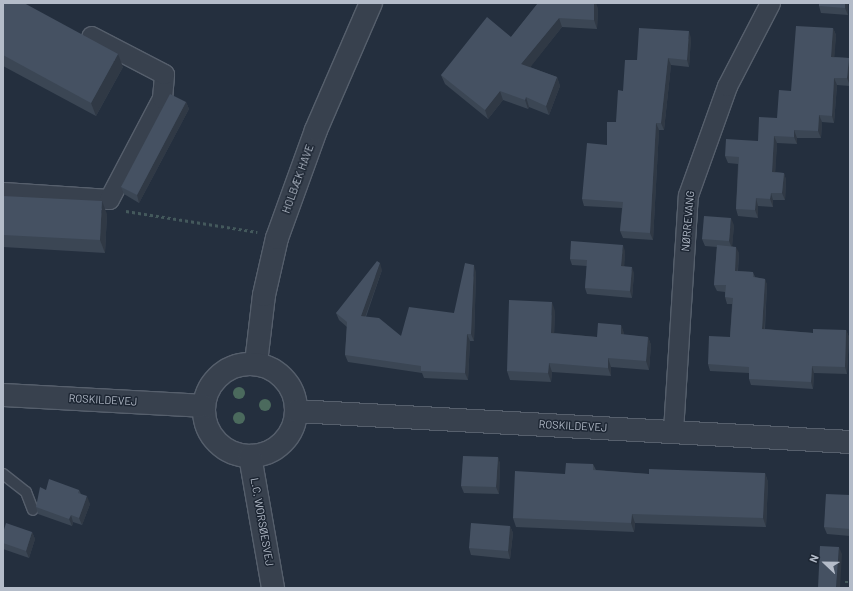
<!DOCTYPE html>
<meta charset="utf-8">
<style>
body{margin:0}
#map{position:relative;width:853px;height:591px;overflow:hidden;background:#242f3e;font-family:Barlow,sans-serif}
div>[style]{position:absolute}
.path>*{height:2.5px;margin-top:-1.25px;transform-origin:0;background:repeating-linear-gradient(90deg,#44595c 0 3px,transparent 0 6px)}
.roads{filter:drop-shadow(1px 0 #565f6c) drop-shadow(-1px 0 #565f6c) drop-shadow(0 1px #565f6c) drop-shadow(0 -1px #565f6c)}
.service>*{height:10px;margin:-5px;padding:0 5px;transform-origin:5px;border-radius:5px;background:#38414e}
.minor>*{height:19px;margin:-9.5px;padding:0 9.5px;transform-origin:9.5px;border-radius:9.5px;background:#38414e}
.tertiary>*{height:22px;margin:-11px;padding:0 11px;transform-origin:11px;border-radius:11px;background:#38414e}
.tertiary>.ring{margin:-11px;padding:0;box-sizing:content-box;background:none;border:22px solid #38414e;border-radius:50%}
.trees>*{width:12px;height:12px;margin:-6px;border-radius:50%;background:#4b6a5d}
.wall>*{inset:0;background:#3b4654}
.shaded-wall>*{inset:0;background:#303945}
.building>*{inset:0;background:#455162}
span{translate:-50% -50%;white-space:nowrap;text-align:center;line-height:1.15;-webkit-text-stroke:3px #1d2633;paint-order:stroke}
.street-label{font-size:11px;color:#b4bcc9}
.frame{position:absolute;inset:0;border:4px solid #b4bcc9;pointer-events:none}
.north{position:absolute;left:805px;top:543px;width:40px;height:40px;-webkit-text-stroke:3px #1d2633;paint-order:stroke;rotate:292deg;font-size:11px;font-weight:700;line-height:16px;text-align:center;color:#b4bcc9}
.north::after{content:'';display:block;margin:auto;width:14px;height:18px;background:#b4bcc9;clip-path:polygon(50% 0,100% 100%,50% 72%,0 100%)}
</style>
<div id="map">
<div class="path">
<i style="left:126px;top:211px;width:133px;rotate:9.1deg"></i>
<i style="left:845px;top:582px;width:5px"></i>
</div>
<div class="roads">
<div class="service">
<i style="left:3px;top:474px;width:29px;rotate:38deg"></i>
<i style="left:26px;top:492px;width:19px;rotate:69deg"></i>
</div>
<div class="minor">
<i style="left:3px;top:192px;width:106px;rotate:3.8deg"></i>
<i style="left:109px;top:199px;width:114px;rotate:-62.3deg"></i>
<i style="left:162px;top:98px;width:24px;rotate:-85deg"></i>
<i style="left:164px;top:74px;width:82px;rotate:-152.5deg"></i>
<i style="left:673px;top:431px;width:236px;rotate:-86.4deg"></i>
<i style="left:688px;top:195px;width:116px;rotate:-70.3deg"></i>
<i style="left:727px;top:86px;width:93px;rotate:-62.6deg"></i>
</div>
<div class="tertiary">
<i style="left:256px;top:363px;width:68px;rotate:-83.3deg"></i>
<i style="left:264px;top:295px;width:58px;rotate:-77.2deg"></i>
<i style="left:277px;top:238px;width:115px;rotate:-70.1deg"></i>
<i style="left:316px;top:130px;width:138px;rotate:-66.6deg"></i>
<i class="ring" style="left:204px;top:364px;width:70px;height:70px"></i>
<i style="left:3px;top:395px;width:201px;rotate:3.1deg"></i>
<i style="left:296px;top:411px;width:555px;rotate:3.2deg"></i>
<i style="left:250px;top:456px;width:134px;rotate:80.1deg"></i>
</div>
</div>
<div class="trees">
<i style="left:239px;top:393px"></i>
<i style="left:265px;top:405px"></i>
<i style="left:239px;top:418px"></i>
</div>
<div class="wall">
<i style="clip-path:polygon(3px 3px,123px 67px,96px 116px,3px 66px)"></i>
<i style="clip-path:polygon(538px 3px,598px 8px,597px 29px,562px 27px,530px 67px,557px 77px,560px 86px,549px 115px,529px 107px,528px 109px,503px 100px,488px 119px,445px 84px,441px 75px,511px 37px)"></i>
<i style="clip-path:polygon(848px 3px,848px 15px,821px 13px,819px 6px)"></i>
<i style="clip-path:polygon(833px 28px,836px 35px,834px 57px,849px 58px,850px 62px,850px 86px,837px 85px,834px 123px,822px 122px,821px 138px,797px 138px,797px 144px,777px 143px,775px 172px,784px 173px,786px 180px,785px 200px,773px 200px,773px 207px,758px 206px,758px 218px,738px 216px,736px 209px,738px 164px,728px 163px,725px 156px,758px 141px,777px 118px,791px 91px)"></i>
<i style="clip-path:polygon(691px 38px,689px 67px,671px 65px,664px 130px,659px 130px,653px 240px,623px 238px,620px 231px,622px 208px,584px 206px,582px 199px,607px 145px,616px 122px,623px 91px,637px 60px)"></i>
<i style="clip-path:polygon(186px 102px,189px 109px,139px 203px,124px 194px,121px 187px)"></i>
<i style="clip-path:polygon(3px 196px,107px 214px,105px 253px,3px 247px)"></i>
<i style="clip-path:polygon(734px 225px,732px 246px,739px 253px,738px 271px,753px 272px,755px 277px,765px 279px,767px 285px,765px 329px,813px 333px,846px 330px,849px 337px,847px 374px,814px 373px,813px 389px,751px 385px,749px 379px,749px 373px,710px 371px,708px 364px,730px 337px,732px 304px,727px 304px,725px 297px,725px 292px,717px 291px,714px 285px,717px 247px,705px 246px,702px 239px)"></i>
<i style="clip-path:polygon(625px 251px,624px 266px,634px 273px,632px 298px,587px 294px,585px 288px,587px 266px,572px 265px,570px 259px)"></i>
<i style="clip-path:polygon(382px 270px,366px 317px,401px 336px,454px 313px,476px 272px,474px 341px,470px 341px,468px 380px,424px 378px,422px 373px,348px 362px,345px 355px,347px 327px,339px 320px,336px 313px)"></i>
<i style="clip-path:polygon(555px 311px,554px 333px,597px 337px,621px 325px,624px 335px,648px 337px,651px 345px,649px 370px,611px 367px,611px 376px,552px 372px,551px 382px,510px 380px,507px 371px)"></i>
<i style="clip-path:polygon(498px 457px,500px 464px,499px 494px,464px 493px,461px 486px)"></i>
<i style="clip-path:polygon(593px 464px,596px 470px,649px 474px,765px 473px,768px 482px,766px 527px,635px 523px,634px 532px,516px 527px,513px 518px,565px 474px)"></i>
<i style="clip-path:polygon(46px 490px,79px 490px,81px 494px,90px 504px,82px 525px,73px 522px,72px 526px,38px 514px,36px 507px)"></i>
<i style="clip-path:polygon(850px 495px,850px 536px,827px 534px,824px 527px)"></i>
<i style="clip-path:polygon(510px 526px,513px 533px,510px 559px,471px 555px,469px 548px)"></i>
<i style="clip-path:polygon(32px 532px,35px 539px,29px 558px,3px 549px,3px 533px)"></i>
</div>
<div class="shaded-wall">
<i style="clip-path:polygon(594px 3px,596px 3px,598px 8px,597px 29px,594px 20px)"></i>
<i style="clip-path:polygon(845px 3px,848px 3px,848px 15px,845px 8px)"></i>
<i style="clip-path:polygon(559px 18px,562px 27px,525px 74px,521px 64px)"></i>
<i style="clip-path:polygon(833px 28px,836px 35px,834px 64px,831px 57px)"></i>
<i style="clip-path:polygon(689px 31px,691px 38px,689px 67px,687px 60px)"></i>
<i style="clip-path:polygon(118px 54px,123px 67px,96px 116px,91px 103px)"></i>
<i style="clip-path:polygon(668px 58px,671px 65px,664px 130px,661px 123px)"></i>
<i style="clip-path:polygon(849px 58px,850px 62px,850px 86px,847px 78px)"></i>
<i style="clip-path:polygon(557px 77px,560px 86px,549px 115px,546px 106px)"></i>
<i style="clip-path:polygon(834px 78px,837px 85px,834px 123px,832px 116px)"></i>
<i style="clip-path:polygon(500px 91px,503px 100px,488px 119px,485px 110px)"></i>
<i style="clip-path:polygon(526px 97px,529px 107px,528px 109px,525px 100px)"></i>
<i style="clip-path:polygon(186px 102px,189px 109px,139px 203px,137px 195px)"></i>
<i style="clip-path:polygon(819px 115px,822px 122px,821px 138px,818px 131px)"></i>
<i style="clip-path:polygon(656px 123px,659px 130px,653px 240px,650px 233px)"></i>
<i style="clip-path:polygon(794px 130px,797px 138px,797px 144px,794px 137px)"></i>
<i style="clip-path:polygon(774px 136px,777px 143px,775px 179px,772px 172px)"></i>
<i style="clip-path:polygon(784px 173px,786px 180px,785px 200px,782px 193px)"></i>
<i style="clip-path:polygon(771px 193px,773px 200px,773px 207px,770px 199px)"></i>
<i style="clip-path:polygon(756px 198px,758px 206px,758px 218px,755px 210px)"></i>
<i style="clip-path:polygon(102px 201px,107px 214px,105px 253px,100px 240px)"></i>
<i style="clip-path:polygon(731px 218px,734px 225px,732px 248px,729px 241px)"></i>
<i style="clip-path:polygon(623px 245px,625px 251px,624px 273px,621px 266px)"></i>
<i style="clip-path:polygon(736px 247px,739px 253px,737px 278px,735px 271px)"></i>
<i style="clip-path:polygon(380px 263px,382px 270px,363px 323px,361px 316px)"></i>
<i style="clip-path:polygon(474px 265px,476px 272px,474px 341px,471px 334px)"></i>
<i style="clip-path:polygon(632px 267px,634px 273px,632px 298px,630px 291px)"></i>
<i style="clip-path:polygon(765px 279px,767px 285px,764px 336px,762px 329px)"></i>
<i style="clip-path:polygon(552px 302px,555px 311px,554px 342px,551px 333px)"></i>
<i style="clip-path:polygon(621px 325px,624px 333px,624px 343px,621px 334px)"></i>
<i style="clip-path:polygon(846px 330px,849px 337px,847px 374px,845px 367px)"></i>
<i style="clip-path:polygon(467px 334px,470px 341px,468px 380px,465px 373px)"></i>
<i style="clip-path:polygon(648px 337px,651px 345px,649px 370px,646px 361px)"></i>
<i style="clip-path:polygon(608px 358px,611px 367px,611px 376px,608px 368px)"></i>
<i style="clip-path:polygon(549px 363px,552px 372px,551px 382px,548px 373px)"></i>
<i style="clip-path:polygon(812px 366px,814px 373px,813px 389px,811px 382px)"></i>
<i style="clip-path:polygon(498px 457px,500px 464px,499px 494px,496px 487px)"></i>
<i style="clip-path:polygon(765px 473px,768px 482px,766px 527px,763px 518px)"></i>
<i style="clip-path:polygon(87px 496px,90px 504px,82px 525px,79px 518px)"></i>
<i style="clip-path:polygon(632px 514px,635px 523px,634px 532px,631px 523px)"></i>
<i style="clip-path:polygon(71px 515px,73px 522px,72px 526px,69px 519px)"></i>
<i style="clip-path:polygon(510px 526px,513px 533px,510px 559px,508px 551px)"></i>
<i style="clip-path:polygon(32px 532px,35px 539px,29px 558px,26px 551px)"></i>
<i style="clip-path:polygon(839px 547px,842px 554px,840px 588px,836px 588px)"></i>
</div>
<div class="building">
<i style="clip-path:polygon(3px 3px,24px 3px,118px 54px,91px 103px,3px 55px)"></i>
<i style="clip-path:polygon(538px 3px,594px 3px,594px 20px,559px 18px,521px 64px,557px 77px,546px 106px,526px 97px,525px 100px,500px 91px,485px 110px,441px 75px,487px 17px,511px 37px)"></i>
<i style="clip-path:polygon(819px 3px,845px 3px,845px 8px,819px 6px)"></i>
<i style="clip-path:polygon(796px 26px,833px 28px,831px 57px,849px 58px,847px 78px,834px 78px,832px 116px,819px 115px,818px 131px,794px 130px,794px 137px,774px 136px,772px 172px,784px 173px,782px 193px,771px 193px,770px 199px,756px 198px,755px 210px,736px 209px,739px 157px,725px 156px,726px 139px,758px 141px,759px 117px,777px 118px,779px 90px,791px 91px)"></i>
<i style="clip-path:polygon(639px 28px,689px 31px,687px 60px,668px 58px,661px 123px,656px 123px,650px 233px,620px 231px,623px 202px,582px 199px,587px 143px,607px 145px,607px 122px,616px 122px,618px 90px,623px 91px,625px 60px,637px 60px)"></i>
<i style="clip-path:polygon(170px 94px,186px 102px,137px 195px,121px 187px)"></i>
<i style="clip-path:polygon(3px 196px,102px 201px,100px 240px,3px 235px)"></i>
<i style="clip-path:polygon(704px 216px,731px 218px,729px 241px,702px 239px)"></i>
<i style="clip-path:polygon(571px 241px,623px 245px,621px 266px,632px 267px,630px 291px,585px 288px,587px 260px,570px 259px)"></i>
<i style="clip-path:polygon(717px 245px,736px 247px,735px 271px,753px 272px,753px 277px,765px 279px,762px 329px,813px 333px,813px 329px,846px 330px,845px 367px,812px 366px,811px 382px,749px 379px,749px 367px,708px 364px,709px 336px,730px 337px,733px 298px,725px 297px,726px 285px,714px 285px)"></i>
<i style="clip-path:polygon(377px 261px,380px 263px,361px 316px,379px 318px,401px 336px,409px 307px,454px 313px,465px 263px,474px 265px,471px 334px,467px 334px,465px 373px,421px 371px,421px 366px,345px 355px,347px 322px,336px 313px)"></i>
<i style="clip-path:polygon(509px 300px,552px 302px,551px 333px,597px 337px,598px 323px,621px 325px,621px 334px,648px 337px,646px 361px,608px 358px,608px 368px,549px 363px,548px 373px,507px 371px)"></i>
<i style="clip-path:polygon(463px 456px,498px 457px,496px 487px,461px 486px)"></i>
<i style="clip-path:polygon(566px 463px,593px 464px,593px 470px,649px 474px,649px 469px,765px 473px,763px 518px,632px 514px,631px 523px,513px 518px,515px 471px,565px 474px)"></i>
<i style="clip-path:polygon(49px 479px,79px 490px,78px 493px,87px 496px,79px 518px,71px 515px,69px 519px,36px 507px,40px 487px,46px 490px)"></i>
<i style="clip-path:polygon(826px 494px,850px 495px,850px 529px,824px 527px)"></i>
<i style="clip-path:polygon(6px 523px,32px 532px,26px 551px,3px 543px,3px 533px)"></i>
<i style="clip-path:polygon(471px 523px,510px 526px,508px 551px,469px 548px)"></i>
<i style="clip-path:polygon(820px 546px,839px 547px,836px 588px,818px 588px)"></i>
</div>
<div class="street-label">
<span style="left:298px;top:179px;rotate:-70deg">HOLBÆK HAVE</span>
<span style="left:688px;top:221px;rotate:-85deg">NØRREVANG</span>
<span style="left:103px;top:400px;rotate:3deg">ROSKILDEVEJ</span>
<span style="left:573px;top:426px;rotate:3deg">ROSKILDEVEJ</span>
<span style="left:262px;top:522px;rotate:80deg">L.C. WORSØESVEJ</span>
</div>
<div class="frame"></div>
<div class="north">N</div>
</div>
